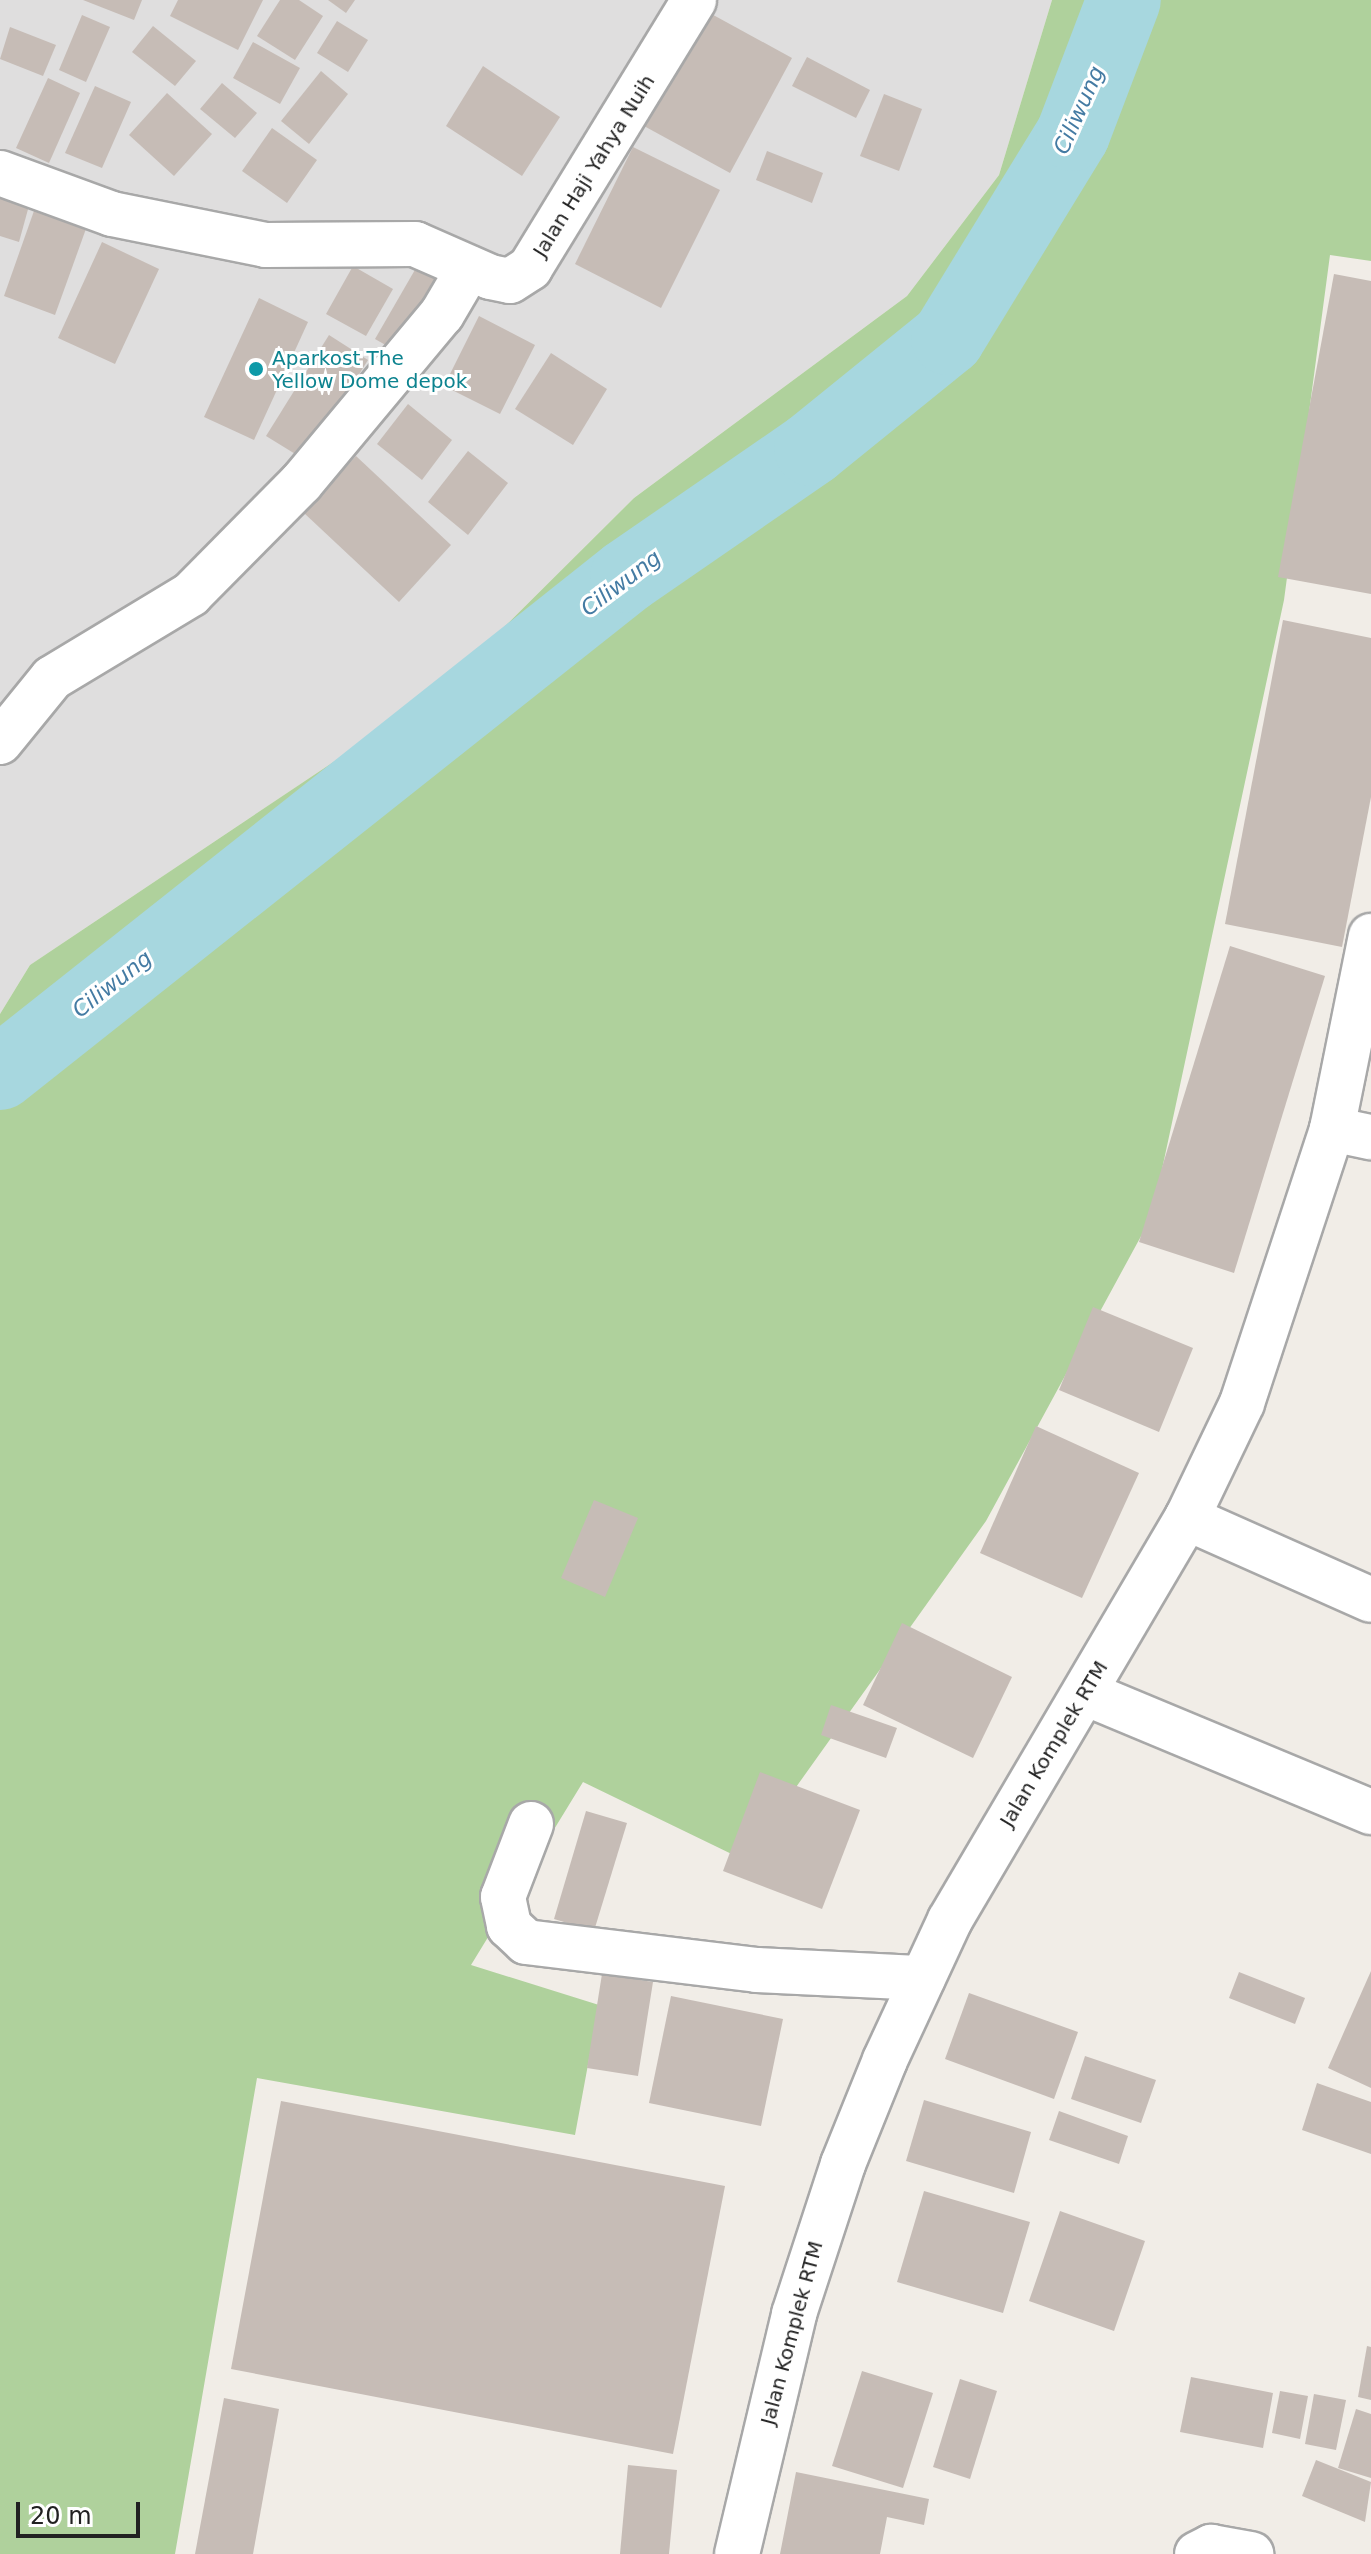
<!DOCTYPE html>
<style>
body{margin:0}
#map{position:relative;width:1371px;height:2554px;overflow:hidden;background:#f1ede7;font-family:"DejaVu Sans",sans-serif}
div>[style]{position:absolute}
.residential>*{inset:0;background:#dfdede}
.forest>*{inset:0;background:#afd19c}
.river>*{height:74px;margin:-37px;padding:0 37px;transform-origin:37px;border-radius:37px;background:#a7d7df}
.building>*{inset:0;background:#c6bcb6}
.roads{filter:drop-shadow(2px 0 #a8a8a8) drop-shadow(-2px 0 #a8a8a8) drop-shadow(0 2px #a8a8a8) drop-shadow(0 -2px #a8a8a8)}
.minor>*{height:44px;margin:-22px;padding:0 22px;transform-origin:22px;border-radius:22px;background:#fff}
.dots>*{width:22px;height:22px;translate:-50% -50%;box-sizing:border-box;border:4px solid #fff;border-radius:50%}
span{translate:-50% -50%;white-space:nowrap;text-align:center;line-height:1.15;-webkit-text-stroke:6px #fff;paint-order:stroke}
.street-label{font-size:20px;color:#212121}
.culture-label{font-size:20px;color:#0d838f}
.left{translate:0 -50%;text-align:left}
.water-label{font-size:22px;color:#447ba3;font-style:italic}
.scale{position:absolute;left:16px;top:2502px;width:124px;height:36px;box-sizing:border-box;border:4px solid #212121;border-top:0;padding-left:10px;font-size:24px;line-height:28px;white-space:nowrap;color:#212121;-webkit-text-stroke:6px #fff;paint-order:stroke}
</style>
<div id="map">
<div class="residential">
<i style="clip-path:polygon(0 0,1052px 0,999px 175px,907px 296px,634px 498px,441px 690px,30px 965px,0 1014px)"></i>
</div>
<div class="forest">
<i style="clip-path:polygon(1052px 0,1371px 0,1371px 261px,1330px 255px,1284px 600px,1152px 1216px,986px 1521px,744px 1860px,583px 1782px,471px 1965px,599px 2005px,575px 2135px,257px 2078px,175px 2554px,0 2554px,0 1014px,30px 965px,441px 690px,634px 498px,907px 296px,999px 175px)"></i>
</div>
<div class="river">
<i style="left:0;top:1073px;width:800px;rotate:-38.4deg"></i>
<i style="left:627px;top:576px;width:224px;rotate:-34.6deg"></i>
<i style="left:811px;top:449px;width:176px;rotate:-39deg"></i>
<i style="left:948px;top:338px;width:239px;rotate:-58.5deg"></i>
<i style="left:1073px;top:134px;width:143px;rotate:-69.2deg"></i>
</div>
<div class="building">
<i style="clip-path:polygon(83px 0,142px 0,134px 20px)"></i>
<i style="clip-path:polygon(178px 0,263px 0,238px 50px,170px 16px)"></i>
<i style="clip-path:polygon(280px 0,299px 0,323px 16px,295px 60px,257px 36px)"></i>
<i style="clip-path:polygon(328px 0,355px 0,346px 13px)"></i>
<i style="clip-path:polygon(706px 11px,792px 58px,730px 173px,644px 126px)"></i>
<i style="clip-path:polygon(82px 15px,110px 27px,86px 82px,59px 70px)"></i>
<i style="clip-path:polygon(337px 21px,368px 40px,348px 72px,317px 53px)"></i>
<i style="clip-path:polygon(153px 26px,196px 61px,175px 86px,132px 52px)"></i>
<i style="clip-path:polygon(10px 27px,56px 45px,43px 76px,0 59px)"></i>
<i style="clip-path:polygon(253px 42px,300px 68px,280px 104px,233px 78px)"></i>
<i style="clip-path:polygon(807px 57px,870px 90px,856px 118px,792px 86px)"></i>
<i style="clip-path:polygon(483px 66px,560px 117px,522px 176px,446px 126px)"></i>
<i style="clip-path:polygon(321px 71px,348px 94px,309px 144px,281px 121px)"></i>
<i style="clip-path:polygon(48px 78px,80px 93px,49px 163px,16px 148px)"></i>
<i style="clip-path:polygon(222px 83px,257px 113px,235px 138px,200px 109px)"></i>
<i style="clip-path:polygon(95px 86px,131px 102px,102px 168px,65px 153px)"></i>
<i style="clip-path:polygon(167px 93px,212px 134px,174px 176px,129px 135px)"></i>
<i style="clip-path:polygon(884px 94px,922px 109px,899px 171px,860px 156px)"></i>
<i style="clip-path:polygon(272px 128px,317px 160px,287px 203px,242px 171px)"></i>
<i style="clip-path:polygon(633px 147px,720px 190px,661px 308px,575px 264px)"></i>
<i style="clip-path:polygon(767px 151px,823px 173px,812px 203px,756px 180px)"></i>
<i style="clip-path:polygon(0 193px,30px 202px,19px 242px,0 236px)"></i>
<i style="clip-path:polygon(35px 208px,87px 226px,55px 315px,4px 296px)"></i>
<i style="clip-path:polygon(102px 242px,159px 269px,115px 364px,58px 338px)"></i>
<i style="clip-path:polygon(353px 266px,393px 289px,366px 336px,326px 314px)"></i>
<i style="clip-path:polygon(416px 268px,444px 284px,403px 355px,375px 339px)"></i>
<i style="clip-path:polygon(1334px 274px,1371px 281px,1371px 594px,1278px 577px)"></i>
<i style="clip-path:polygon(259px 298px,308px 322px,254px 440px,204px 417px)"></i>
<i style="clip-path:polygon(479px 316px,535px 345px,500px 414px,444px 386px)"></i>
<i style="clip-path:polygon(329px 335px,368px 360px,305px 460px,266px 436px)"></i>
<i style="clip-path:polygon(551px 353px,607px 389px,573px 445px,515px 409px)"></i>
<i style="clip-path:polygon(408px 404px,452px 440px,422px 480px,377px 444px)"></i>
<i style="clip-path:polygon(468px 451px,508px 483px,468px 535px,428px 502px)"></i>
<i style="clip-path:polygon(356px 456px,451px 545px,399px 602px,304px 513px)"></i>
<i style="clip-path:polygon(1283px 620px,1371px 638px,1371px 797px,1342px 947px,1225px 924px)"></i>
<i style="clip-path:polygon(1230px 946px,1325px 976px,1234px 1273px,1139px 1242px)"></i>
<i style="clip-path:polygon(1093px 1307px,1193px 1348px,1159px 1432px,1059px 1390px)"></i>
<i style="clip-path:polygon(1036px 1426px,1139px 1473px,1082px 1598px,980px 1553px)"></i>
<i style="clip-path:polygon(594px 1500px,638px 1518px,605px 1597px,561px 1578px)"></i>
<i style="clip-path:polygon(902px 1623px,1012px 1677px,973px 1758px,863px 1705px)"></i>
<i style="clip-path:polygon(831px 1705px,897px 1728px,886px 1758px,821px 1735px)"></i>
<i style="clip-path:polygon(760px 1772px,860px 1810px,822px 1909px,723px 1871px)"></i>
<i style="clip-path:polygon(586px 1811px,627px 1823px,594px 1931px,554px 1919px)"></i>
<i style="clip-path:polygon(1371px 1971px,1371px 2088px,1328px 2068px)"></i>
<i style="clip-path:polygon(1239px 1972px,1305px 1998px,1295px 2024px,1229px 1998px)"></i>
<i style="clip-path:polygon(602px 1974px,653px 1982px,638px 2076px,587px 2068px)"></i>
<i style="clip-path:polygon(969px 1993px,1078px 2032px,1054px 2099px,945px 2059px)"></i>
<i style="clip-path:polygon(671px 1996px,783px 2019px,761px 2126px,649px 2103px)"></i>
<i style="clip-path:polygon(1085px 2056px,1156px 2080px,1141px 2123px,1071px 2099px)"></i>
<i style="clip-path:polygon(1317px 2083px,1371px 2102px,1371px 2154px,1302px 2130px)"></i>
<i style="clip-path:polygon(924px 2100px,1031px 2132px,1014px 2193px,906px 2161px)"></i>
<i style="clip-path:polygon(281px 2101px,725px 2186px,673px 2454px,231px 2369px)"></i>
<i style="clip-path:polygon(1059px 2111px,1128px 2136px,1119px 2164px,1049px 2140px)"></i>
<i style="clip-path:polygon(924px 2191px,1030px 2222px,1003px 2313px,897px 2282px)"></i>
<i style="clip-path:polygon(1060px 2211px,1145px 2241px,1114px 2331px,1029px 2301px)"></i>
<i style="clip-path:polygon(1367px 2346px,1371px 2347px,1371px 2400px,1358px 2397px)"></i>
<i style="clip-path:polygon(862px 2371px,933px 2393px,903px 2488px,832px 2466px)"></i>
<i style="clip-path:polygon(1191px 2377px,1273px 2393px,1263px 2448px,1180px 2432px)"></i>
<i style="clip-path:polygon(960px 2379px,997px 2391px,970px 2479px,933px 2467px)"></i>
<i style="clip-path:polygon(1280px 2391px,1308px 2396px,1300px 2439px,1272px 2433px)"></i>
<i style="clip-path:polygon(1314px 2394px,1346px 2400px,1336px 2450px,1305px 2444px)"></i>
<i style="clip-path:polygon(224px 2398px,279px 2409px,253px 2554px,195px 2554px)"></i>
<i style="clip-path:polygon(1356px 2409px,1371px 2414px,1371px 2478px,1338px 2468px)"></i>
<i style="clip-path:polygon(1316px 2460px,1371px 2482px,1365px 2522px,1302px 2496px)"></i>
<i style="clip-path:polygon(628px 2465px,677px 2470px,669px 2554px,620px 2554px)"></i>
<i style="clip-path:polygon(796px 2472px,929px 2499px,924px 2525px,887px 2517px,880px 2554px,780px 2554px)"></i>
</div>
<div class="roads">
<div class="minor">
<i style="left:0;top:173px;width:119px;rotate:20.1deg"></i>
<i style="left:112px;top:214px;width:157px;rotate:11.4deg"></i>
<i style="left:266px;top:245px;width:149px;rotate:-0.4deg"></i>
<i style="left:415px;top:244px;width:82px;rotate:23.7deg"></i>
<i style="left:490px;top:277px;width:20px;rotate:11deg"></i>
<i style="left:510px;top:281px;width:24px;rotate:-33deg"></i>
<i style="left:530px;top:268px;width:314px;rotate:-58.5deg"></i>
<i style="left:0;top:742px;width:82px;rotate:-50.9deg"></i>
<i style="left:52px;top:678px;width:162px;rotate:-31.1deg"></i>
<i style="left:191px;top:594px;width:156px;rotate:-45.3deg"></i>
<i style="left:301px;top:483px;width:220px;rotate:-50.2deg"></i>
<i style="left:442px;top:314px;width:53px;rotate:-59.6deg"></i>
<i style="left:1332px;top:1129px;width:40px;rotate:12deg"></i>
<i style="left:1187px;top:1518px;width:201px;rotate:24deg"></i>
<i style="left:1085px;top:1693px;width:310px;rotate:22.6deg"></i>
<i style="left:531px;top:1824px;width:78px;rotate:111deg"></i>
<i style="left:503px;top:1897px;width:30px;rotate:78deg"></i>
<i style="left:509px;top:1926px;width:23px;rotate:43deg"></i>
<i style="left:526px;top:1942px;width:233px;rotate:6.9deg"></i>
<i style="left:757px;top:1970px;width:166px;rotate:2.8deg"></i>
<i style="left:737px;top:2554px;width:247px;rotate:-76.6deg"></i>
<i style="left:794px;top:2314px;width:158px;rotate:-71.9deg"></i>
<i style="left:843px;top:2164px;width:112px;rotate:-68deg"></i>
<i style="left:885px;top:2060px;width:154px;rotate:-65.1deg"></i>
<i style="left:950px;top:1920px;width:467px;rotate:-59.5deg"></i>
<i style="left:1187px;top:1518px;width:127px;rotate:-64.4deg"></i>
<i style="left:1242px;top:1403px;width:288px;rotate:-71.8deg"></i>
<i style="left:1332px;top:1129px;width:197px;rotate:-78.6deg"></i>
<i style="left:1197px;top:2554px;width:16px;rotate:-27deg"></i>
<i style="left:1211px;top:2547px;width:41px;rotate:9.9deg"></i>
</div>
</div>
<div class="dots">
<i style="left:256px;top:369px;background:#0f9aa8"></i>
</div>
<div class="street-label">
<span style="left:594px;top:166px;rotate:-58deg">Jalan Haji Yahya Nuih</span>
<span style="left:1054px;top:1744px;rotate:-59deg">Jalan Komplek RTM</span>
<span style="left:792px;top:2333px;rotate:-75deg">Jalan Komplek RTM</span>
</div>
<div class="culture-label">
<span class="left" style="left:272px;top:370px">Aparkost The<br>Yellow Dome depok</span>
</div>
<div class="water-label">
<span style="left:1079px;top:110px;rotate:-66deg">Ciliwung</span>
<span style="left:621px;top:583px;rotate:-37deg">Ciliwung</span>
<span style="left:112px;top:984px;rotate:-38deg">Ciliwung</span>
</div>
<div class="scale">20 m</div>
</div>
